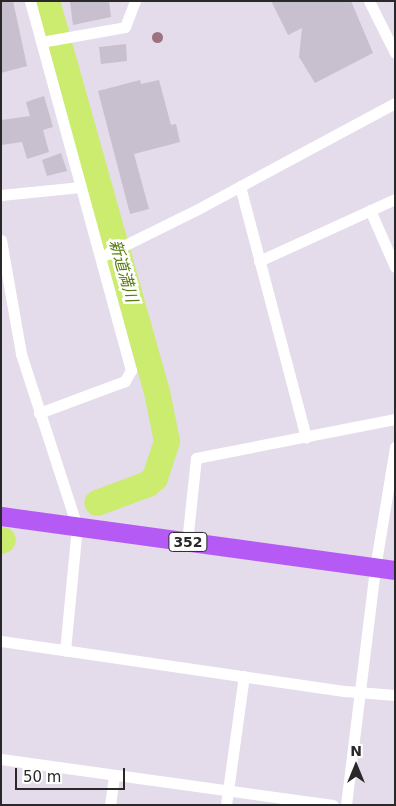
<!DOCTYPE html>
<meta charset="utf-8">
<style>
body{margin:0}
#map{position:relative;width:396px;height:806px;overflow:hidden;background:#e4dbeb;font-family:"DejaVu Sans","Noto Sans JP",sans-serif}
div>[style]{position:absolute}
.river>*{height:26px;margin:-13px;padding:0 13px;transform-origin:13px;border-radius:13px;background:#cbec6f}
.building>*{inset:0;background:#c8c0ce}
.minor>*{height:11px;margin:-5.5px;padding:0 5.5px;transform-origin:5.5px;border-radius:5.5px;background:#fff}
.trunk>*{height:19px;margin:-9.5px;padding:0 9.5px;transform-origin:9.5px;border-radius:9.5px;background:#b55af4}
.trees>*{width:11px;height:11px;margin:-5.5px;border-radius:50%;background:#9e7181}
span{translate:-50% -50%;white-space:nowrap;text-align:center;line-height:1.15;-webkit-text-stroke:5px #fff;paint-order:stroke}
.shield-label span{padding:1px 4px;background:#fff;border:1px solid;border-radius:4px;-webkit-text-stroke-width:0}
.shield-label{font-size:14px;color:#292929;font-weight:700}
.water-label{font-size:16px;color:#577c0f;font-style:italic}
.frame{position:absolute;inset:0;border:2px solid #292929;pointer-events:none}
.north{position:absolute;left:331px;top:741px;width:50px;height:50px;-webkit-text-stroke:4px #fff;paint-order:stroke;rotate:0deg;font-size:14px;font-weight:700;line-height:20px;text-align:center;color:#292929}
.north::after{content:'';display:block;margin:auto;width:18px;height:22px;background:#292929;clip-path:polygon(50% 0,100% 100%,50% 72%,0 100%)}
.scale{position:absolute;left:15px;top:768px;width:110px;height:22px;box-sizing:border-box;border:2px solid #292929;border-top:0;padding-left:6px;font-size:15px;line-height:18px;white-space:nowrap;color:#292929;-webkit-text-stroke:4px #fff;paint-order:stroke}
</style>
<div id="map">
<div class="river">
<i style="left:47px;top:1px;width:406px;rotate:74.3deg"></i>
<i style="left:157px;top:392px;width:50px;rotate:78.5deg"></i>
<i style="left:167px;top:441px;width:39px;rotate:108deg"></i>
<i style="left:155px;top:478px;width:9px;rotate:139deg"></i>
<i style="left:148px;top:484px;width:54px;rotate:159.6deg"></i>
<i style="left:1px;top:541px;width:2px;rotate:-27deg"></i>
</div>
<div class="building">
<i style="clip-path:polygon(1px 1px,13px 1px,27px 66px,1px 73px)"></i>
<i style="clip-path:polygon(109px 1px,111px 17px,73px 25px,70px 2px)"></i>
<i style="clip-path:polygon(271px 1px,351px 1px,373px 53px,315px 83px,299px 57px,302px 28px,288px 35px)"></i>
<i style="clip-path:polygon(126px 44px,127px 61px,101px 64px,99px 47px)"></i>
<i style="clip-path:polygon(140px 80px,141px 84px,159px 80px,171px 125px,176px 124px,180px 142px,134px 154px,149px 209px,130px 214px,98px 91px)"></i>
<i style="clip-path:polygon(44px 96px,53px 127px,43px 130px,49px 152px,27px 159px,22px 142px,1px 145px,1px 120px,30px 116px,26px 102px)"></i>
<i style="clip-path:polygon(61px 153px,67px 171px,47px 176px,42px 160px)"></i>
</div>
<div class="minor">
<i style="left:30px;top:1px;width:383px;rotate:74.7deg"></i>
<i style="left:131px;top:370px;width:13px;rotate:119deg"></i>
<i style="left:125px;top:381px;width:92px;rotate:159.6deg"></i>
<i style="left:369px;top:1px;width:58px;rotate:63.4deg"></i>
<i style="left:41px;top:42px;width:85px;rotate:-10.1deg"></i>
<i style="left:125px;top:27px;width:28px;rotate:-69deg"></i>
<i style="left:240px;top:186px;width:260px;rotate:75.3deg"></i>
<i style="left:1px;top:195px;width:80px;rotate:-5.7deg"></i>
<i style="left:370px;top:210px;width:62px;rotate:66.3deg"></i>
<i style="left:1px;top:240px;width:116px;rotate:80deg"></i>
<i style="left:21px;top:354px;width:181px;rotate:72deg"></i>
<i style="left:77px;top:526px;width:125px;rotate:95.5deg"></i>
<i style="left:101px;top:257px;width:108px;rotate:-26.3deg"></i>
<i style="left:198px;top:209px;width:224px;rotate:-28.3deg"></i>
<i style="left:259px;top:261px;width:149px;rotate:-24.5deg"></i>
<i style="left:187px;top:542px;width:84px;rotate:-83.9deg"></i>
<i style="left:196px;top:458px;width:203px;rotate:-11.1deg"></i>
<i style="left:1px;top:641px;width:348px;rotate:8.3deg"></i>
<i style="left:345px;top:691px;width:50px;rotate:4.6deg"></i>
<i style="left:1px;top:759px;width:335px;rotate:7.9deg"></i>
<i style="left:110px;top:805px;width:30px;rotate:-82deg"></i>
<i style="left:226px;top:805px;width:130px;rotate:-82.1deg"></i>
<i style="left:346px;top:805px;width:239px;rotate:-83deg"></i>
<i style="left:375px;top:568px;width:123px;rotate:-80.6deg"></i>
</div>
<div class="trunk">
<i style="left:1px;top:516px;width:398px;rotate:7.8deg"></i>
</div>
<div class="trees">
<i style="left:157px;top:37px"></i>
</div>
<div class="shield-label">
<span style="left:188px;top:542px">352</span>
</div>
<div class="water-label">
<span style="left:123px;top:271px;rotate:74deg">新道満川</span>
</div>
<div class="frame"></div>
<div class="north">N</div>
<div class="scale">50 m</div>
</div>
